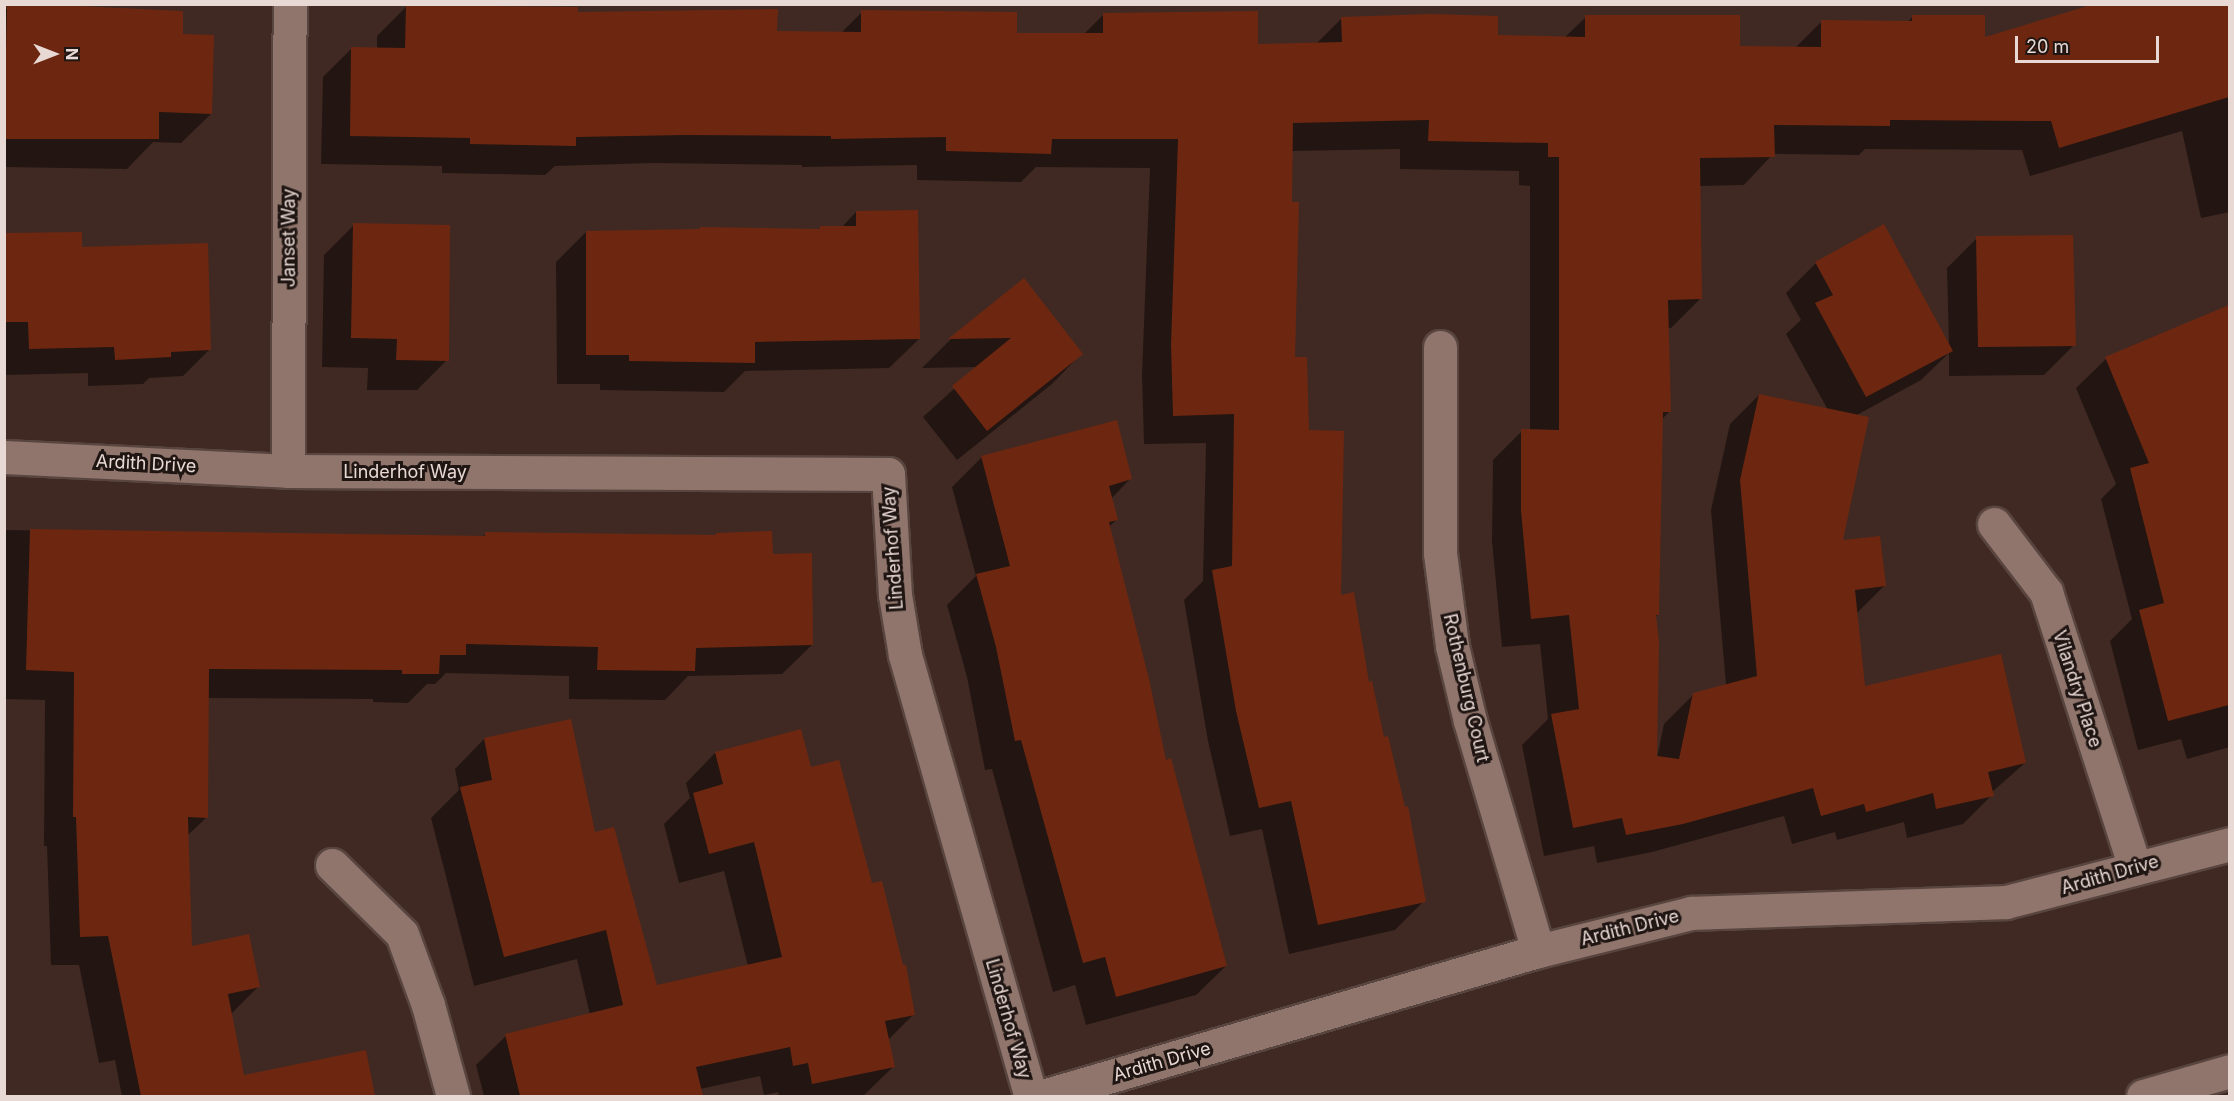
<!DOCTYPE html>
<style>
body{margin:0}
#map{position:relative;width:2234px;height:1101px;overflow:hidden;background:#402922;font-family:Inter,sans-serif}
div>[style]{position:absolute}
.shadow>*{inset:0;background:#0007}
.building>*{inset:0;background:#6d2710}
.roads{filter:drop-shadow(2px 0 #59453f) drop-shadow(-2px 0 #59453f) drop-shadow(0 2px #59453f) drop-shadow(0 -2px #59453f)}
.minor>*{height:33px;margin:-16.5px;padding:0 16.5px;transform-origin:16.5px;border-radius:16.5px;background:#90756c}
span{translate:-50% -50%;white-space:nowrap;text-align:center;line-height:1.15;-webkit-text-stroke:6px #1f1512;paint-order:stroke}
.street-label{font-size:18px;color:#e9d9d4}
.frame{position:absolute;inset:0;border:6px solid #e9d9d4;pointer-events:none}
.north{position:absolute;left:24px;top:24px;width:60px;height:60px;-webkit-text-stroke:4px #1f1512;paint-order:stroke;rotate:90deg;font-size:16px;font-weight:700;line-height:24px;text-align:center;color:#e9d9d4}
.north::after{content:'';display:block;margin:auto;width:21px;height:27px;background:#e9d9d4;clip-path:polygon(50% 0,100% 100%,50% 72%,0 100%)}
.scale{position:absolute;left:2015px;top:36px;width:144px;height:27px;box-sizing:border-box;border:3px solid #e9d9d4;border-top:0;padding-left:8px;font-size:18px;line-height:21px;white-space:nowrap;color:#e9d9d4;-webkit-text-stroke:4px #1f1512;paint-order:stroke}
</style>
<div id="map">
<div class="shadow">
<i style="clip-path:polygon(2099px 4px,2230px 4px,2230px 212px,2201px 218px,2182px 131px,2030px 176px,2022px 150px,1865px 149px,1859px 155px,1773px 154px,1744px 185px,1699px 186px,1701px 298px,1671px 328px,1667px 328px,1670px 411px,1661px 420px,1658px 614px,1655px 618px,1657px 758px,1664px 724px,1694px 694px,1726px 685px,1711px 510px,1730px 424px,1759px 395px,1828px 410px,1786px 334px,1801px 320px,1786px 293px,1816px 263px,1949px 346px,1947px 268px,1977px 238px,2074px 345px,2044px 375px,1949px 376px,1949px 353px,1921px 380px,1855px 416px,1841px 542px,1884px 586px,1856px 614px,1864px 688px,2025px 763px,1991px 793px,1992px 795px,1963px 824px,1907px 838px,1904px 822px,1837px 840px,1835px 832px,1792px 844px,1784px 816px,1652px 852px,1597px 863px,1594px 846px,1544px 856px,1522px 745px,1548px 719px,1540px 644px,1502px 647px,1492px 541px,1493px 460px,1522px 431px,1530px 431px,1530px 186px,1519px 185px,1519px 171px,1400px 169px,1400px 149px,1291px 151px,1294px 358px,1339px 596px,1368px 683px,1424px 901px,1395px 930px,1289px 954px,1262px 829px,1230px 836px,1208px 741px,1184px 600px,1203px 581px,1206px 443px,1144px 444px,1142px 375px,1150px 168px,1036px 167px,1021px 182px,917px 180px,917px 165px,802px 167px,802px 165px,654px 163px,555px 166px,545px 175px,442px 173px,442px 166px,321px 164px,323px 77px,352px 48px,377px 49px,377px 36px,406px 7px,577px 13px,776px 33px,840px 34px,862px 12px,1015px 34px,1084px 34px,1104px 14px,1257px 45px,1316px 44px,1342px 18px,1497px 37px,1564px 38px,1586px 17px,1739px 47px,1795px 48px,1821px 22px,1907px 23px,1913px 16px,1983px 39px)"></i>
<i style="clip-path:polygon(8px 8px,182px 36px,211px 114px,181px 143px,153px 142px,127px 169px,4px 167px,4px 11px)"></i>
<i style="clip-path:polygon(856px 212px,919px 339px,889px 368px,745px 371px,724px 392px,600px 390px,600px 384px,557px 384px,556px 262px,586px 232px,818px 230px,841px 228px)"></i>
<i style="clip-path:polygon(354px 225px,447px 360px,417px 390px,367px 390px,368px 368px,322px 367px,324px 255px)"></i>
<i style="clip-path:polygon(4px 233px,81px 248px,210px 349px,183px 376px,149px 378px,143px 384px,88px 386px,88px 373px,4px 375px)"></i>
<i style="clip-path:polygon(1023px 281px,1081px 354px,1052px 384px,957px 460px,923px 417px,978px 367px,922px 368px,950px 340px)"></i>
<i style="clip-path:polygon(2209px 315px,2230px 364px,2230px 747px,2187px 759px,2181px 739px,2138px 750px,2110px 641px,2132px 619px,2101px 499px,2116px 484px,2076px 388px,2106px 359px)"></i>
<i style="clip-path:polygon(982px 457px,1130px 479px,1111px 499px,1116px 520px,1109px 527px,1165px 761px,1226px 966px,1196px 995px,1086px 1025px,1075px 985px,1053px 992px,992px 769px,985px 770px,967px 677px,947px 605px,976px 576px,952px 487px)"></i>
<i style="clip-path:polygon(4px 530px,482px 537px,486px 534px,714px 537px,717px 534px,771px 555px,812px 645px,782px 674px,688px 676px,665px 700px,569px 699px,569px 676px,446px 673px,435px 684px,427px 684px,408px 703px,373px 702px,373px 699px,208px 698px,207px 817px,187px 836px,190px 948px,258px 987px,231px 1014px,243px 1077px,365px 1052px,374px 1096px,122px 1096px,115px 1060px,99px 1063px,79px 965px,51px 965px,47px 846px,44px 846px,45px 700px,4px 699px)"></i>
<i style="clip-path:polygon(484px 739px,594px 834px,656px 987px,748px 966px,724px 871px,679px 883px,664px 824px,690px 798px,686px 783px,715px 753px,810px 769px,871px 885px,914px 1014px,887px 1041px,893px 1067px,863px 1096px,779px 1096px,778px 1092px,764px 1095px,760px 1076px,700px 1089px,702px 1096px,484px 1096px,476px 1065px,506px 1036px,590px 1015px,577px 959px,474px 986px,431px 818px,459px 790px,455px 769px)"></i>
</div>
<div class="building">
<i style="clip-path:polygon(2094px 4px,2229px 4px,2229px 97px,2059px 148px,2051px 121px,1890px 120px,1890px 126px,1774px 125px,1775px 157px,1700px 158px,1702px 299px,1668px 300px,1671px 412px,1663px 412px,1659px 615px,1656px 615px,1659px 642px,1657px 756px,1679px 759px,1693px 693px,1757px 676px,1740px 480px,1759px 394px,1869px 417px,1843px 540px,1880px 536px,1886px 586px,1855px 590px,1865px 686px,2001px 654px,2026px 763px,1988px 772px,1994px 796px,1936px 809px,1933px 793px,1866px 812px,1864px 804px,1821px 816px,1813px 788px,1683px 824px,1626px 835px,1622px 818px,1573px 828px,1551px 714px,1579px 709px,1569px 615px,1531px 619px,1521px 511px,1521px 429px,1559px 430px,1559px 157px,1548px 157px,1548px 143px,1428px 141px,1429px 120px,1293px 123px,1292px 202px,1299px 202px,1295px 357px,1307px 357px,1309px 430px,1344px 431px,1341px 595px,1354px 592px,1369px 682px,1372px 681px,1384px 737px,1388px 736px,1405px 807px,1408px 806px,1426px 902px,1318px 925px,1291px 801px,1259px 808px,1236px 711px,1212px 570px,1232px 566px,1234px 414px,1173px 416px,1171px 345px,1178px 139px,1052px 139px,1051px 154px,946px 151px,946px 137px,831px 139px,831px 136px,685px 135px,576px 137px,576px 146px,470px 144px,470px 138px,350px 136px,351px 47px,405px 48px,406px 5px,578px 7px,578px 12px,778px 9px,777px 31px,861px 32px,861px 10px,1017px 12px,1017px 33px,1103px 33px,1103px 13px,1258px 11px,1258px 44px,1342px 42px,1341px 17px,1430px 14px,1498px 16px,1498px 35px,1585px 37px,1585px 15px,1740px 15px,1740px 46px,1821px 47px,1821px 20px,1912px 21px,1912px 15px,1985px 15px,1985px 37px)"></i>
<i style="clip-path:polygon(57px 5px,183px 11px,183px 34px,214px 35px,212px 114px,159px 112px,159px 139px,4px 139px,7px 6px)"></i>
<i style="clip-path:polygon(918px 210px,920px 339px,755px 342px,755px 363px,629px 361px,629px 355px,586px 355px,586px 231px,700px 229px,700px 227px,820px 229px,820px 226px,856px 226px,856px 211px)"></i>
<i style="clip-path:polygon(353px 223px,450px 225px,449px 361px,396px 360px,397px 339px,351px 338px)"></i>
<i style="clip-path:polygon(1884px 224px,1953px 351px,1866px 397px,1815px 303px,1833px 295px,1815px 262px)"></i>
<i style="clip-path:polygon(82px 232px,82px 247px,208px 243px,211px 350px,171px 352px,171px 357px,115px 360px,114px 347px,29px 349px,28px 322px,4px 322px,4px 233px)"></i>
<i style="clip-path:polygon(2073px 235px,2076px 346px,1978px 347px,1976px 236px)"></i>
<i style="clip-path:polygon(1024px 278px,1083px 354px,987px 431px,952px 386px,1011px 338px,948px 339px)"></i>
<i style="clip-path:polygon(2229px 305px,2229px 705px,2168px 721px,2139px 610px,2164px 603px,2130px 468px,2149px 463px,2105px 357px)"></i>
<i style="clip-path:polygon(1117px 420px,1132px 479px,1109px 486px,1118px 520px,1109px 522px,1149px 679px,1166px 760px,1171px 758px,1227px 966px,1116px 997px,1105px 957px,1083px 963px,1021px 740px,1015px 741px,996px 647px,976px 574px,1010px 566px,981px 456px)"></i>
<i style="clip-path:polygon(30px 529px,485px 536px,485px 532px,716px 535px,716px 533px,772px 531px,773px 554px,812px 553px,813px 645px,696px 648px,695px 671px,597px 670px,598px 647px,466px 644px,466px 655px,440px 655px,439px 674px,402px 674px,402px 670px,209px 669px,208px 818px,188px 817px,192px 946px,249px 934px,260px 987px,228px 994px,244px 1075px,366px 1050px,375px 1096px,141px 1096px,108px 936px,80px 937px,76px 817px,73px 817px,74px 672px,26px 670px)"></i>
<i style="clip-path:polygon(571px 719px,595px 832px,614px 827px,657px 985px,782px 957px,754px 842px,709px 854px,693px 793px,723px 784px,715px 752px,801px 729px,811px 767px,839px 760px,872px 883px,882px 881px,903px 965px,906px 965px,915px 1015px,885px 1021px,895px 1067px,812px 1084px,808px 1063px,793px 1066px,790px 1047px,696px 1067px,703px 1096px,520px 1096px,505px 1034px,623px 1005px,606px 930px,504px 957px,460px 787px,492px 780px,484px 738px)"></i>
</div>
<div class="roads">
<div class="minor">
<i style="left:1440px;top:347px;width:206px;rotate:90deg"></i>
<i style="left:1440px;top:553px;width:94px;rotate:82.6deg"></i>
<i style="left:1452px;top:646px;width:77px;rotate:76.5deg"></i>
<i style="left:1470px;top:721px;width:240px;rotate:73.5deg"></i>
<i style="left:4px;top:457px;width:284px;rotate:2.8deg"></i>
<i style="left:288px;top:471px;width:600px;rotate:0.29deg"></i>
<i style="left:888px;top:474px;width:121px;rotate:86.7deg"></i>
<i style="left:895px;top:595px;width:61px;rotate:80.5deg"></i>
<i style="left:905px;top:655px;width:459px;rotate:74.1deg"></i>
<i style="left:288px;top:471px;width:467px;rotate:-89.8deg"></i>
<i style="left:1994px;top:524px;width:86px;rotate:52.6deg"></i>
<i style="left:2046px;top:592px;width:290px;rotate:72.1deg"></i>
<i style="left:332px;top:865px;width:98px;rotate:44.6deg"></i>
<i style="left:402px;top:934px;width:76px;rotate:69.9deg"></i>
<i style="left:428px;top:1005px;width:94px;rotate:74.6deg"></i>
<i style="left:1043px;top:1096px;width:516px;rotate:-16.33deg"></i>
<i style="left:1538px;top:951px;width:158px;rotate:-13.9deg"></i>
<i style="left:1691px;top:913px;width:315px;rotate:-2deg"></i>
<i style="left:2006px;top:902px;width:231px;rotate:-14.5deg"></i>
<i style="left:2143px;top:1096px;width:91px;rotate:-16deg"></i>
</div>
</div>
<div class="street-label">
<span style="left:289px;top:238px;rotate:-90deg">Janset Way</span>
<span style="left:146px;top:464px;rotate:3deg">Ardith Drive</span>
<span style="left:405px;top:472px">Linderhof Way</span>
<span style="left:893px;top:548px;rotate:-94deg">Linderhof Way</span>
<span style="left:1466px;top:688px;rotate:77deg">Rothenburg Court</span>
<span style="left:2077px;top:689px;rotate:72deg">Vilandry Place</span>
<span style="left:2110px;top:875px;rotate:-16deg">Ardith Drive</span>
<span style="left:1630px;top:928px;rotate:-14deg">Ardith Drive</span>
<span style="left:1008px;top:1019px;rotate:74deg">Linderhof Way</span>
<span style="left:1162px;top:1062px;rotate:-16deg">Ardith Drive</span>
</div>
<div class="frame"></div>
<div class="north">N</div>
<div class="scale">20 m</div>
</div>
